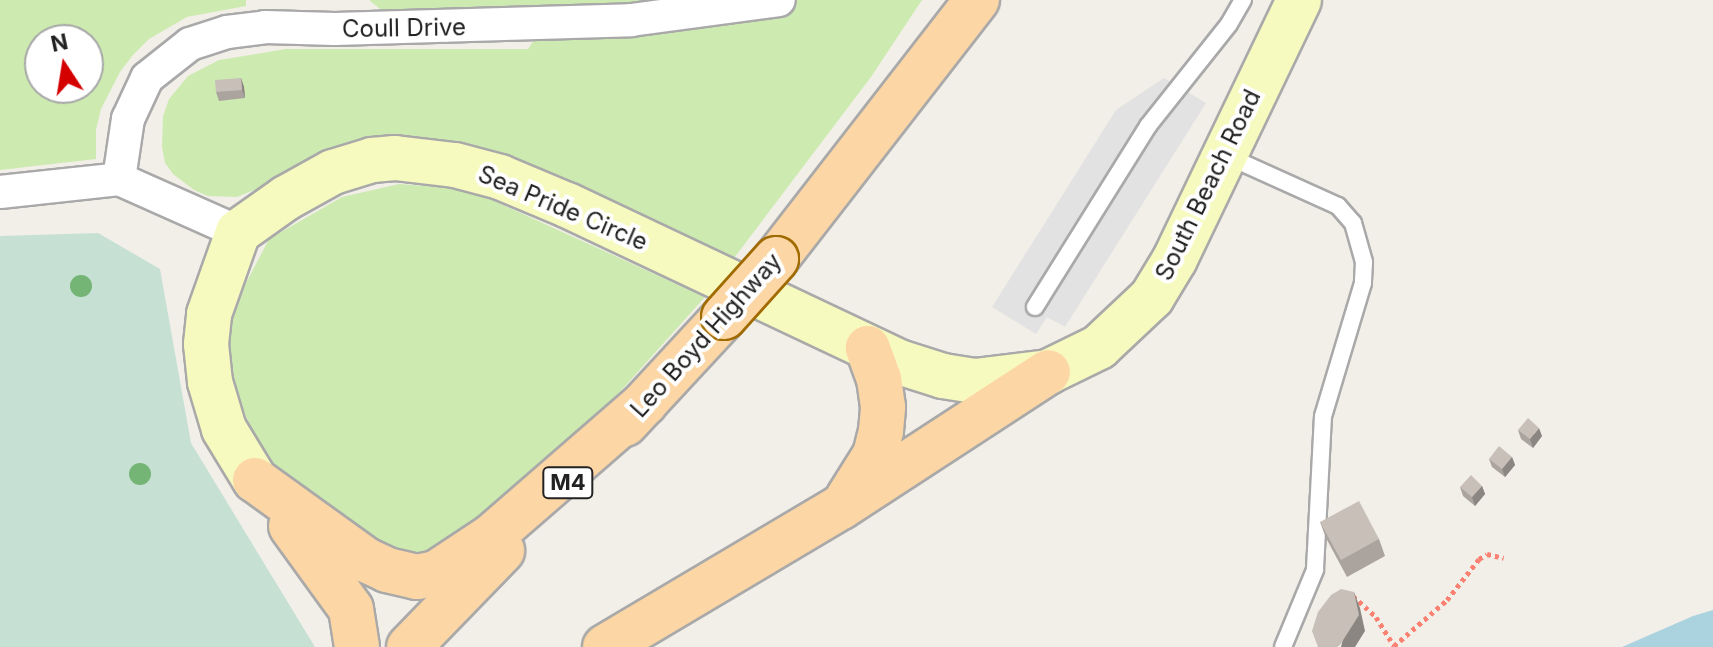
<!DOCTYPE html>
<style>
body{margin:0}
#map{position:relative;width:1713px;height:647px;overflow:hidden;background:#f2efe9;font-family:Inter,sans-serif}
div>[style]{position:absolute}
.grass>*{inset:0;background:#cdebb0}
.wetland>*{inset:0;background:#c6e0d4}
.parking>*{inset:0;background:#e2e2e2}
.water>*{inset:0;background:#aad3df}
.path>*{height:5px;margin-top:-2.5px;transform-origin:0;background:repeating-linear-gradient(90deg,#fa8072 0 4px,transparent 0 8px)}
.roads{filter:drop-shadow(2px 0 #a9a9a9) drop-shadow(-2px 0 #a9a9a9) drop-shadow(0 2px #a9a9a9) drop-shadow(0 -2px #a9a9a9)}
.lane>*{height:16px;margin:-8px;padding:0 8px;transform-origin:8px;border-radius:8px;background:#fff}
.street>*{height:32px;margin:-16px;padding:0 16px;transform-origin:16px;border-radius:16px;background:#fff}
.secondary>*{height:44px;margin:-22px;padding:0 22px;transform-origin:22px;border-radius:22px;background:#f7fabf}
.primary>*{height:44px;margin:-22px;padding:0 22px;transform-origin:22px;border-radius:22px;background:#fcd6a4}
.bridges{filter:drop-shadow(2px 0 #a06b00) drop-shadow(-2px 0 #a06b00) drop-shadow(0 2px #a06b00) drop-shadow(0 -2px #a06b00)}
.primary-bridge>*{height:44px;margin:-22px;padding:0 22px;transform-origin:22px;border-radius:22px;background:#fcd6a4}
.trees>*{width:22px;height:22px;margin:-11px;border-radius:50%;background:#74b475}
.wall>*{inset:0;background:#aba49e}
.shaded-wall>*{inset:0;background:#8b8681}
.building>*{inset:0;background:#c7bfb8}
span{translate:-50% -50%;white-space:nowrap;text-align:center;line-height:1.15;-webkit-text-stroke:8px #fff;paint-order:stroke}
.shield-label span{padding:2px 6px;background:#fff;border:2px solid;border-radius:6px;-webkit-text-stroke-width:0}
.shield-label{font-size:22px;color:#222;font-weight:700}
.street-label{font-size:24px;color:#222}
.north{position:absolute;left:24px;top:24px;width:80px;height:80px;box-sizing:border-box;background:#fff;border:2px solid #a7a7a7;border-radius:50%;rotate:348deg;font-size:22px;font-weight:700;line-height:32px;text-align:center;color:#222}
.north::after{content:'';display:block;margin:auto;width:28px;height:36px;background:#d40000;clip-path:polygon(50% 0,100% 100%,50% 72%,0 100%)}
</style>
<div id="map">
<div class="grass">
<i style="clip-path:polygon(evenodd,0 0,246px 0,246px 6px,187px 17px,149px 39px,133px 55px,120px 72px,101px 109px,96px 130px,96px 159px,0 170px,0 0,40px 40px,88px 40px,88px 88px,40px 88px,40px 40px)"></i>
<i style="clip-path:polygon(369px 0,922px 0,871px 77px,725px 270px,361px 141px,315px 156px,264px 186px,237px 197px,208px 196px,194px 190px,173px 174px,165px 163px,162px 147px,163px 116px,169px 99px,188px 76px,219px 60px,286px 49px,528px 49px,538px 34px,391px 18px)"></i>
<i style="clip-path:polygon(399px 184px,468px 189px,705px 297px,593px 422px,445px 552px,416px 560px,374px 546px,274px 465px,251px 428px,234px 388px,227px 346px,235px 304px,269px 239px,342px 197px)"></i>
</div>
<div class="wetland">
<i style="clip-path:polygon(98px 233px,160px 269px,191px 443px,315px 647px,0 647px,0 236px)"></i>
</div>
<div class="parking">
<i style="clip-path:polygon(1164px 78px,1206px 103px,1065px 327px,1047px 317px,1036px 334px,992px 307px,1116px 110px)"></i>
</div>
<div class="water">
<i style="clip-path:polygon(1713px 610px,1713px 647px,1622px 647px,1693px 616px)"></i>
</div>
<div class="path">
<i style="left:1353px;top:596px;width:31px;rotate:42deg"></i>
<i style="left:1376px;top:617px;width:34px;rotate:58deg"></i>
<i style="left:1394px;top:646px;width:70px;rotate:-41deg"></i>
<i style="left:1447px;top:600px;width:52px;rotate:-52deg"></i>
<i style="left:1479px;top:559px;width:9px;rotate:-32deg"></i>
<i style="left:1487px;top:554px;width:17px;rotate:13deg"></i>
</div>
<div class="roads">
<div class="lane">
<i style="left:1225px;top:155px;width:124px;rotate:24.3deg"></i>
<i style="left:1338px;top:206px;width:23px;rotate:49deg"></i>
<i style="left:1353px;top:223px;width:41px;rotate:74.2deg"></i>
<i style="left:1364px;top:262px;width:21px;rotate:93deg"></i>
<i style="left:1363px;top:283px;width:139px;rotate:106.7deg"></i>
<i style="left:1323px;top:416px;width:154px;rotate:93deg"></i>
<i style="left:1315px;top:570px;width:83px;rotate:112.6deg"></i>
<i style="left:1035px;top:307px;width:213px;rotate:-58deg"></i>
<i style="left:1148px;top:126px;width:130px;rotate:-51.5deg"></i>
<i style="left:1229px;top:24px;width:28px;rotate:-60deg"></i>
</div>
<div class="street">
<i style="left:119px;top:179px;width:61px;rotate:-81.5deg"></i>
<i style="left:128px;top:119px;width:45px;rotate:-65.1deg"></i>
<i style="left:147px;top:78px;width:55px;rotate:-38.3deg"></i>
<i style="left:190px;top:44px;width:39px;rotate:-18deg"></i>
<i style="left:227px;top:32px;width:38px;rotate:-7deg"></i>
<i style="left:265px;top:27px;width:70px;rotate:1.6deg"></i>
<i style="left:335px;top:29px;width:296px;rotate:-1.7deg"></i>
<i style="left:631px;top:20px;width:149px;rotate:-7.7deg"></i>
<i style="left:0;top:192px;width:120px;rotate:-6.2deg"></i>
<i style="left:119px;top:179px;width:130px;rotate:24deg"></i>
</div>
<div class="secondary">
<i style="left:255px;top:480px;width:60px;rotate:-121.3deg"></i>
<i style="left:224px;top:429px;width:49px;rotate:-106.6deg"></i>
<i style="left:210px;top:382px;width:38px;rotate:-96deg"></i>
<i style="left:206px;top:344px;width:30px;rotate:-84deg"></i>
<i style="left:209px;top:314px;width:87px;rotate:-70.5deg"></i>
<i style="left:238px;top:232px;width:59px;rotate:-35.3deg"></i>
<i style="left:286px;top:198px;width:54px;rotate:-29deg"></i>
<i style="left:333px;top:172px;width:41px;rotate:-17.1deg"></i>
<i style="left:372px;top:160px;width:23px;rotate:-5deg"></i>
<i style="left:395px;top:158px;width:60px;rotate:6.7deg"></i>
<i style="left:455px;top:165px;width:47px;rotate:14.9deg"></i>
<i style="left:500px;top:177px;width:73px;rotate:22.7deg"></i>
<i style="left:567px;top:205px;width:370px;rotate:25.3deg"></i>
<i style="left:902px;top:363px;width:43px;rotate:17.6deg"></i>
<i style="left:943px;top:376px;width:32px;rotate:9deg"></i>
<i style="left:975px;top:381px;width:74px;rotate:-7deg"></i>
<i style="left:1048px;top:372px;width:57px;rotate:-26.1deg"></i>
<i style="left:1099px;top:347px;width:73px;rotate:-43.3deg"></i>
<i style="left:1152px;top:297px;width:44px;rotate:-58.8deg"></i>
<i style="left:1175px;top:259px;width:287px;rotate:-64.4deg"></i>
</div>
<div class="primary">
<i style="left:776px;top:259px;width:328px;rotate:-52.2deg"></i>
<i style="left:625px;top:424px;width:146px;rotate:-47.2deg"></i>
<i style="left:255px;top:480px;width:137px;rotate:35.8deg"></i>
<i style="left:366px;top:560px;width:23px;rotate:25deg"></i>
<i style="left:387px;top:570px;width:31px;rotate:13deg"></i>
<i style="left:417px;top:577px;width:19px;rotate:-12deg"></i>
<i style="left:436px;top:573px;width:67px;rotate:-33.5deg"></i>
<i style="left:492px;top:536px;width:203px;rotate:-41deg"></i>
<i style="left:848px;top:498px;width:51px;rotate:-57.9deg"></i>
<i style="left:875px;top:455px;width:25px;rotate:-76deg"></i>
<i style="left:881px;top:431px;width:24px;rotate:-85deg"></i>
<i style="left:883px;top:407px;width:28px;rotate:-98deg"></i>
<i style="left:879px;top:379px;width:33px;rotate:-110deg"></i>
<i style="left:291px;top:526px;width:102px;rotate:54.1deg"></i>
<i style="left:351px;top:609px;width:38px;rotate:81deg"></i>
<i style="left:409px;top:647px;width:134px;rotate:-45.9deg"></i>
<i style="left:605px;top:647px;width:274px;rotate:-30.7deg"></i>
<i style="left:841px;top:507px;width:247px;rotate:-33.1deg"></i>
</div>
</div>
<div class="bridges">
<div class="primary-bridge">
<i style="left:724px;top:317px;width:78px;rotate:-48.1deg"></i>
</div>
</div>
<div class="trees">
<i style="left:81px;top:286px"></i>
<i style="left:140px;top:474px"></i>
</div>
<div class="wall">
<i style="clip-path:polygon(241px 78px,244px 87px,245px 98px,219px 101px,216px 92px)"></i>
<i style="clip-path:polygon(1518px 430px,1542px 436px,1533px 448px,1521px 439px)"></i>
<i style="clip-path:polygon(1512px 457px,1515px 465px,1505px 477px,1492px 467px,1489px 459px)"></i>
<i style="clip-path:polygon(1482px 486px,1485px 494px,1475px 506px,1463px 496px,1460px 487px)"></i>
<i style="clip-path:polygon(1320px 522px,1379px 539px,1385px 556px,1347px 577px,1326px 538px)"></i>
</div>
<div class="shaded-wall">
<i style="clip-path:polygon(241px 78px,244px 87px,245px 98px,242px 90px)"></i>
<i style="clip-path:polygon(1539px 428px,1542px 436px,1533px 448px,1530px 439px)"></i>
<i style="clip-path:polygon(1512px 457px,1515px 465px,1505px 477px,1502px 469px)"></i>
<i style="clip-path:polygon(1482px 486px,1485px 494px,1475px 506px,1472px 497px)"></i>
<i style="clip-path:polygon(1354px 592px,1360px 608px,1365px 631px,1355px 647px,1341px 647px)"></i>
</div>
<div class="building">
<i style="clip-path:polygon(241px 78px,242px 90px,216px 92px,215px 80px)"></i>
<i style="clip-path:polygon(1528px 418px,1539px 428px,1530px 439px,1518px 430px)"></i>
<i style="clip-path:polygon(1499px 446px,1512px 457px,1502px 469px,1489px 459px)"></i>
<i style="clip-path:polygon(1471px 475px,1482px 486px,1472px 497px,1460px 487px)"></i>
<i style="clip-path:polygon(1359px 501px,1379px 539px,1341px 560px,1320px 522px)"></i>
<i style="clip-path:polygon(1341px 589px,1354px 592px,1359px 615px,1340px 645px,1337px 647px,1318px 647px,1312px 631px,1318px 612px,1331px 595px)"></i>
</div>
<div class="shield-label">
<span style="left:568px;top:483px">M4</span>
</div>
<div class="street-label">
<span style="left:404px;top:28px;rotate:-1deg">Coull Drive</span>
<span style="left:1208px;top:185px;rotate:-64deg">South Beach Road</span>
<span style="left:563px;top:208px;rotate:23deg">Sea Pride Circle</span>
<span style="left:706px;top:335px;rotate:-48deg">Leo Boyd Highway</span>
</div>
<div class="north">N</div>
</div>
